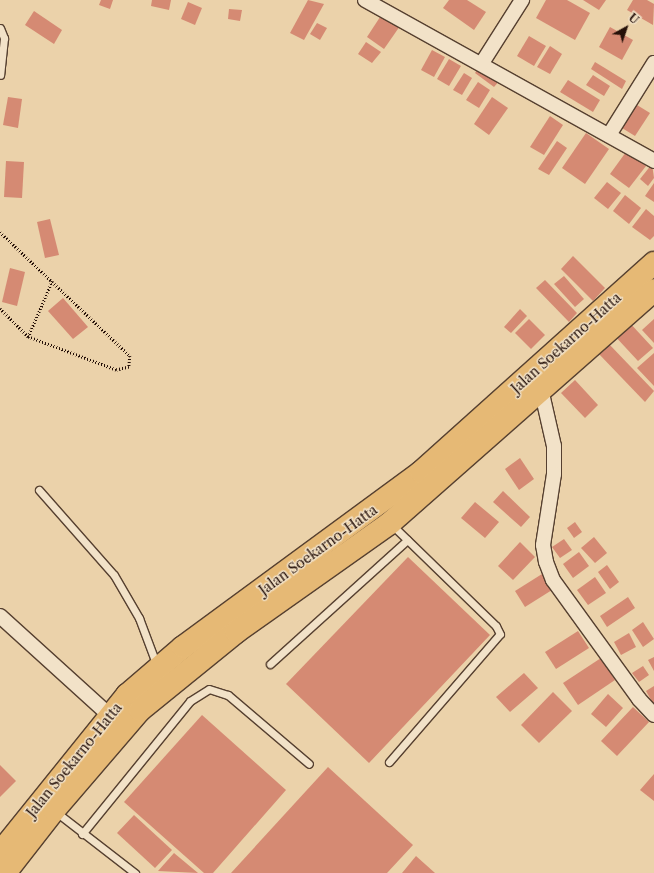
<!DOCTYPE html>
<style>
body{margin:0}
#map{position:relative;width:654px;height:873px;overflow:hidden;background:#ebd2aa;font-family:"Libre Caslon Text",serif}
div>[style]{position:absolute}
.building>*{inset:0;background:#d58a73}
.path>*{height:2.5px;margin-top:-1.25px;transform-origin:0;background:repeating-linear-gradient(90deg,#251008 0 1px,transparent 0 3px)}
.roads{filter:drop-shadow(1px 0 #564030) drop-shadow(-1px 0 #564030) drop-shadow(0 1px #564030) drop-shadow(0 -1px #564030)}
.lane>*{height:7px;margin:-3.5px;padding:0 3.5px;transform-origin:3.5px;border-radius:3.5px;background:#f2e2c8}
.street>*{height:14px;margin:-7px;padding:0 7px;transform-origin:7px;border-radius:7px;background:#f2e2c8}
.primary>*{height:22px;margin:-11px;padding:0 11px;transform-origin:11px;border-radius:11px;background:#e6b975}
span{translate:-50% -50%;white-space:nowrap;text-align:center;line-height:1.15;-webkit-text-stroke:3px #f2e2c8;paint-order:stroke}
.street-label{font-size:14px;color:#251008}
.north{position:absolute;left:606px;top:8px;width:40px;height:40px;-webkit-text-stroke:3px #f2e2c8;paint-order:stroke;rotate:40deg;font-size:11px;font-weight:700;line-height:16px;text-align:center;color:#251008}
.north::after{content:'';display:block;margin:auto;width:14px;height:18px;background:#251008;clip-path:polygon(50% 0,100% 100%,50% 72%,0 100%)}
</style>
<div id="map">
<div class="building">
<i style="clip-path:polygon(101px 0,113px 0,110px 9px,99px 5px)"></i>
<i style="clip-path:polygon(152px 0,171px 0,169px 10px,151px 6px)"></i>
<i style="clip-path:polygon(308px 0,324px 4px,304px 40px,290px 33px)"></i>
<i style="clip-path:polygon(449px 0,467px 0,486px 12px,474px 30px,443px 8px)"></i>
<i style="clip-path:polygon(546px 0,567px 0,590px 13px,575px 40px,536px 18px)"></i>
<i style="clip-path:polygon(583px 0,606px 0,599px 10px)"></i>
<i style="clip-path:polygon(633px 0,647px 0,654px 4px,653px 25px,627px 10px)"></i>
<i style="clip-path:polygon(188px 2px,202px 8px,195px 25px,181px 19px)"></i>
<i style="clip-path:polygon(229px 9px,242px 10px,240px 21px,228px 19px)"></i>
<i style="clip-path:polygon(34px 11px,62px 30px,54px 44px,25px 25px)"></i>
<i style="clip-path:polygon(382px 14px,400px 26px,384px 49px,367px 37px)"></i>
<i style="clip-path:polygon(317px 23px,327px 28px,320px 40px,310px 34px)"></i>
<i style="clip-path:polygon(610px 27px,633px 40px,622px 60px,599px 47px)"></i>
<i style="clip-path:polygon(529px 36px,546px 46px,534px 66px,517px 56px)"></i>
<i style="clip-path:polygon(366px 42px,381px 52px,372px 63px,358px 54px)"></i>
<i style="clip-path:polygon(550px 46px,562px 54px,550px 74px,537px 67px)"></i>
<i style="clip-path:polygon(432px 50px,445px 57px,434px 77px,421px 70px)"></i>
<i style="clip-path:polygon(449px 59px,461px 66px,449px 86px,437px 79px)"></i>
<i style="clip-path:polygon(595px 62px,626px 81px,622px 89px,591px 69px)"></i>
<i style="clip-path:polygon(481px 64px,501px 79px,494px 87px,475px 73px)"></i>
<i style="clip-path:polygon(464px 73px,472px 78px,462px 95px,453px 90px)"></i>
<i style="clip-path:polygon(593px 75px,610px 86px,604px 96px,586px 85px)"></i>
<i style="clip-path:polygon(568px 80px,600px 100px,593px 112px,560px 92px)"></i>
<i style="clip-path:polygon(478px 82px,490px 90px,479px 108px,466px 100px)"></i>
<i style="clip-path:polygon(8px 97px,22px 99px,18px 128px,3px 125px)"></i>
<i style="clip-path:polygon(492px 97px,508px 108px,489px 135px,474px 124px)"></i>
<i style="clip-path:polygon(637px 105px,650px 113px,635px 136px,622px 128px)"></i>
<i style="clip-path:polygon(550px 116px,563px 125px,544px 155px,530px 147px)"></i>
<i style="clip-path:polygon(586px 133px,609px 149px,585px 184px,562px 168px)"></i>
<i style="clip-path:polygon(557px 141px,567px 148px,549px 175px,538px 169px)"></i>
<i style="clip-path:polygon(626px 152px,646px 166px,629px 188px,610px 174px)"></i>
<i style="clip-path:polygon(6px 161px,24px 162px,22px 198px,4px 197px)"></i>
<i style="clip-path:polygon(652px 164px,654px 178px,648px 186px,640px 179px)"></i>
<i style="clip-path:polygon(607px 182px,621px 193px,608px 209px,594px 198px)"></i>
<i style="clip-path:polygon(654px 183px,654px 202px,645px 196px)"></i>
<i style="clip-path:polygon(625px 195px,641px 208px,629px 224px,613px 211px)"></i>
<i style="clip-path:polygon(646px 209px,654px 216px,654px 236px,650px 240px,632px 227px)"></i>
<i style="clip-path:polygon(50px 219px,59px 255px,45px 258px,37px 222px)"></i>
<i style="clip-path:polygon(573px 256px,605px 288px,593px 301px,561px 269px)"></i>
<i style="clip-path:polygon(10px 268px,25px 272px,17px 306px,2px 302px)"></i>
<i style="clip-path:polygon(564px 276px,584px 299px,575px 307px,554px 284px)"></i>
<i style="clip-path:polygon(545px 280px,577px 313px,569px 322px,536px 288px)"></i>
<i style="clip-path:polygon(63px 298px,88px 327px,73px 339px,48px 311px)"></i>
<i style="clip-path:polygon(520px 309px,527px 316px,511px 333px,504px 327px)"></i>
<i style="clip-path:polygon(529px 319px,545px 335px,531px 349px,515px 333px)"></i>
<i style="clip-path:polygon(654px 319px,654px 343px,642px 330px)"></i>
<i style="clip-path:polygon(628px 321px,653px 348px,638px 361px,613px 334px)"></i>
<i style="clip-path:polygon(608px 343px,654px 391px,645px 402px,598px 353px)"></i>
<i style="clip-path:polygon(654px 353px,654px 386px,637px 368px)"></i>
<i style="clip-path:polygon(575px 380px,598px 405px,585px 418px,561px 393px)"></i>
<i style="clip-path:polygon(520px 458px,534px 479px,519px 490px,505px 469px)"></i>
<i style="clip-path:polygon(503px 491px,530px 517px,521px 527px,493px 502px)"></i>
<i style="clip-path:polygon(475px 502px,499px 522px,485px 538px,461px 518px)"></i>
<i style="clip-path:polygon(575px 522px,582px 532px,574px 538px,567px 528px)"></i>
<i style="clip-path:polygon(594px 537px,607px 553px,595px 563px,581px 548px)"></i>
<i style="clip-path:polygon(564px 539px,572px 550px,560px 558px,552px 547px)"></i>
<i style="clip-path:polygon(520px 542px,535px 557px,513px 580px,498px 566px)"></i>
<i style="clip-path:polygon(579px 552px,589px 566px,573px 578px,563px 564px)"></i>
<i style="clip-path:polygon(408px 557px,490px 635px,369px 763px,286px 684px)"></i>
<i style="clip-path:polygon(607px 565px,619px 582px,610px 589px,598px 572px)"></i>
<i style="clip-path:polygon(542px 574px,552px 590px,525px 607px,515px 591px)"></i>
<i style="clip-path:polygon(595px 577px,606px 593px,588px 605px,577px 590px)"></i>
<i style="clip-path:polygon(628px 597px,635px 608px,607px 627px,600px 616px)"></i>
<i style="clip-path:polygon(643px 622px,654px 639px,643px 647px,632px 630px)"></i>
<i style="clip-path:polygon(578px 631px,589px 648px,556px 669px,545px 652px)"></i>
<i style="clip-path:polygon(629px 633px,636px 647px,621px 655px,614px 642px)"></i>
<i style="clip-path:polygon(654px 657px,654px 671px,648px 660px)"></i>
<i style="clip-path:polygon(601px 658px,615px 680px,578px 705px,563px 683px)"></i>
<i style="clip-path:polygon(643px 666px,649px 675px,639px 682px,632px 673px)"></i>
<i style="clip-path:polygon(524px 673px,538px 688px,510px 712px,496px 697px)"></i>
<i style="clip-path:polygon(654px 686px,654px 705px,646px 691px)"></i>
<i style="clip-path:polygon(553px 692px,572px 711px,539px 743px,521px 725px)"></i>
<i style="clip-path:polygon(608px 694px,623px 708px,606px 727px,591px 714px)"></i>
<i style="clip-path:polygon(633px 707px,649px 722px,617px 756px,601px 741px)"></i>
<i style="clip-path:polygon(202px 715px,286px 790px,213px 873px,204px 873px,124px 802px)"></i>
<i style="clip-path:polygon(0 765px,16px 781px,0 797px)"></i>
<i style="clip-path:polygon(328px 767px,413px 845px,387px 873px,231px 873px)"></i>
<i style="clip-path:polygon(654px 774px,654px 801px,640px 790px)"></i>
<i style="clip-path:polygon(134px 815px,172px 850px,155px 868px,117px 833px)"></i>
<i style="clip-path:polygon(174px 853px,198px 873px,158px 871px)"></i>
<i style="clip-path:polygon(416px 856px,435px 873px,402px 873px)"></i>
</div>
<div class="path">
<i style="left:0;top:232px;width:180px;rotate:43.6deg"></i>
<i style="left:130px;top:356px;width:11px;rotate:95deg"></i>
<i style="left:129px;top:367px;width:13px;rotate:167deg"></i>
<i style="left:116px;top:370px;width:94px;rotate:-159.4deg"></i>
<i style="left:28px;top:337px;width:40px;rotate:-135deg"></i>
<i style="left:28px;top:337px;width:61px;rotate:-66.8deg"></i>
</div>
<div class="roads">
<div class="lane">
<i style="left:0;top:28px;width:11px;rotate:68deg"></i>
<i style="left:4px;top:38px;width:37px;rotate:96deg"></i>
<i style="left:39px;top:490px;width:113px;rotate:48.6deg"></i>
<i style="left:114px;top:575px;width:50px;rotate:59.8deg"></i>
<i style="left:139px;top:618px;width:51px;rotate:69.4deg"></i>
<i style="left:270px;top:664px;width:185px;rotate:-42.1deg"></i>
<i style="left:389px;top:762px;width:169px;rotate:-49.1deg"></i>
<i style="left:500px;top:634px;width:9px;rotate:-117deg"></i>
<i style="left:496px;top:626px;width:145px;rotate:-135.8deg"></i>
<i style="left:56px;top:812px;width:100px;rotate:37.7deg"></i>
<i style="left:82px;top:834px;width:171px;rotate:-50.9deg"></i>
<i style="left:190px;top:701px;width:22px;rotate:-32deg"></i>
<i style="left:209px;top:689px;width:20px;rotate:18deg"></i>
<i style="left:228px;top:695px;width:106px;rotate:40.4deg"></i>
</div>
<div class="street">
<i style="left:365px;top:0;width:331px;rotate:29.1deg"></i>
<i style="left:482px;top:63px;width:75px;rotate:-57.6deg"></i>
<i style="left:609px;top:135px;width:85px;rotate:-58deg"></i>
<i style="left:541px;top:389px;width:58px;rotate:77.2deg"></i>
<i style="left:554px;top:446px;width:28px;rotate:90deg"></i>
<i style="left:554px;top:474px;width:72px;rotate:98.8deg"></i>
<i style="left:543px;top:545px;width:17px;rotate:80deg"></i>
<i style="left:546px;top:562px;width:19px;rotate:69deg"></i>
<i style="left:553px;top:580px;width:147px;rotate:54.1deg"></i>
<i style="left:639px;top:699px;width:22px;rotate:47deg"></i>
<i style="left:0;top:616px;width:147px;rotate:42.2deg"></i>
</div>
<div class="primary">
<i style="left:0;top:853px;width:203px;rotate:-51.2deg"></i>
<i style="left:127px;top:695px;width:74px;rotate:-40.6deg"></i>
<i style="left:183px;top:647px;width:295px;rotate:-36.3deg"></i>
<i style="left:421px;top:472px;width:313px;rotate:-41.9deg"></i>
<i style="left:5px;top:873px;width:80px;rotate:-52.1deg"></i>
<i style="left:54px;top:810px;width:132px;rotate:-49.3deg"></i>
<i style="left:140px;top:710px;width:124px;rotate:-39.1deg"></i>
<i style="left:236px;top:632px;width:189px;rotate:-35.3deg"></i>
<i style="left:390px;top:523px;width:352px;rotate:-41.4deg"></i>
</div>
</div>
<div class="street-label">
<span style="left:566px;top:343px;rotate:-42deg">Jalan Soekarno-Hatta</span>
<span style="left:318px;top:550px;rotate:-36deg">Jalan Soekarno-Hatta</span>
<span style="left:74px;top:760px;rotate:-51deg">Jalan Soekarno-Hatta</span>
</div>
<div class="north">U</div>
</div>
